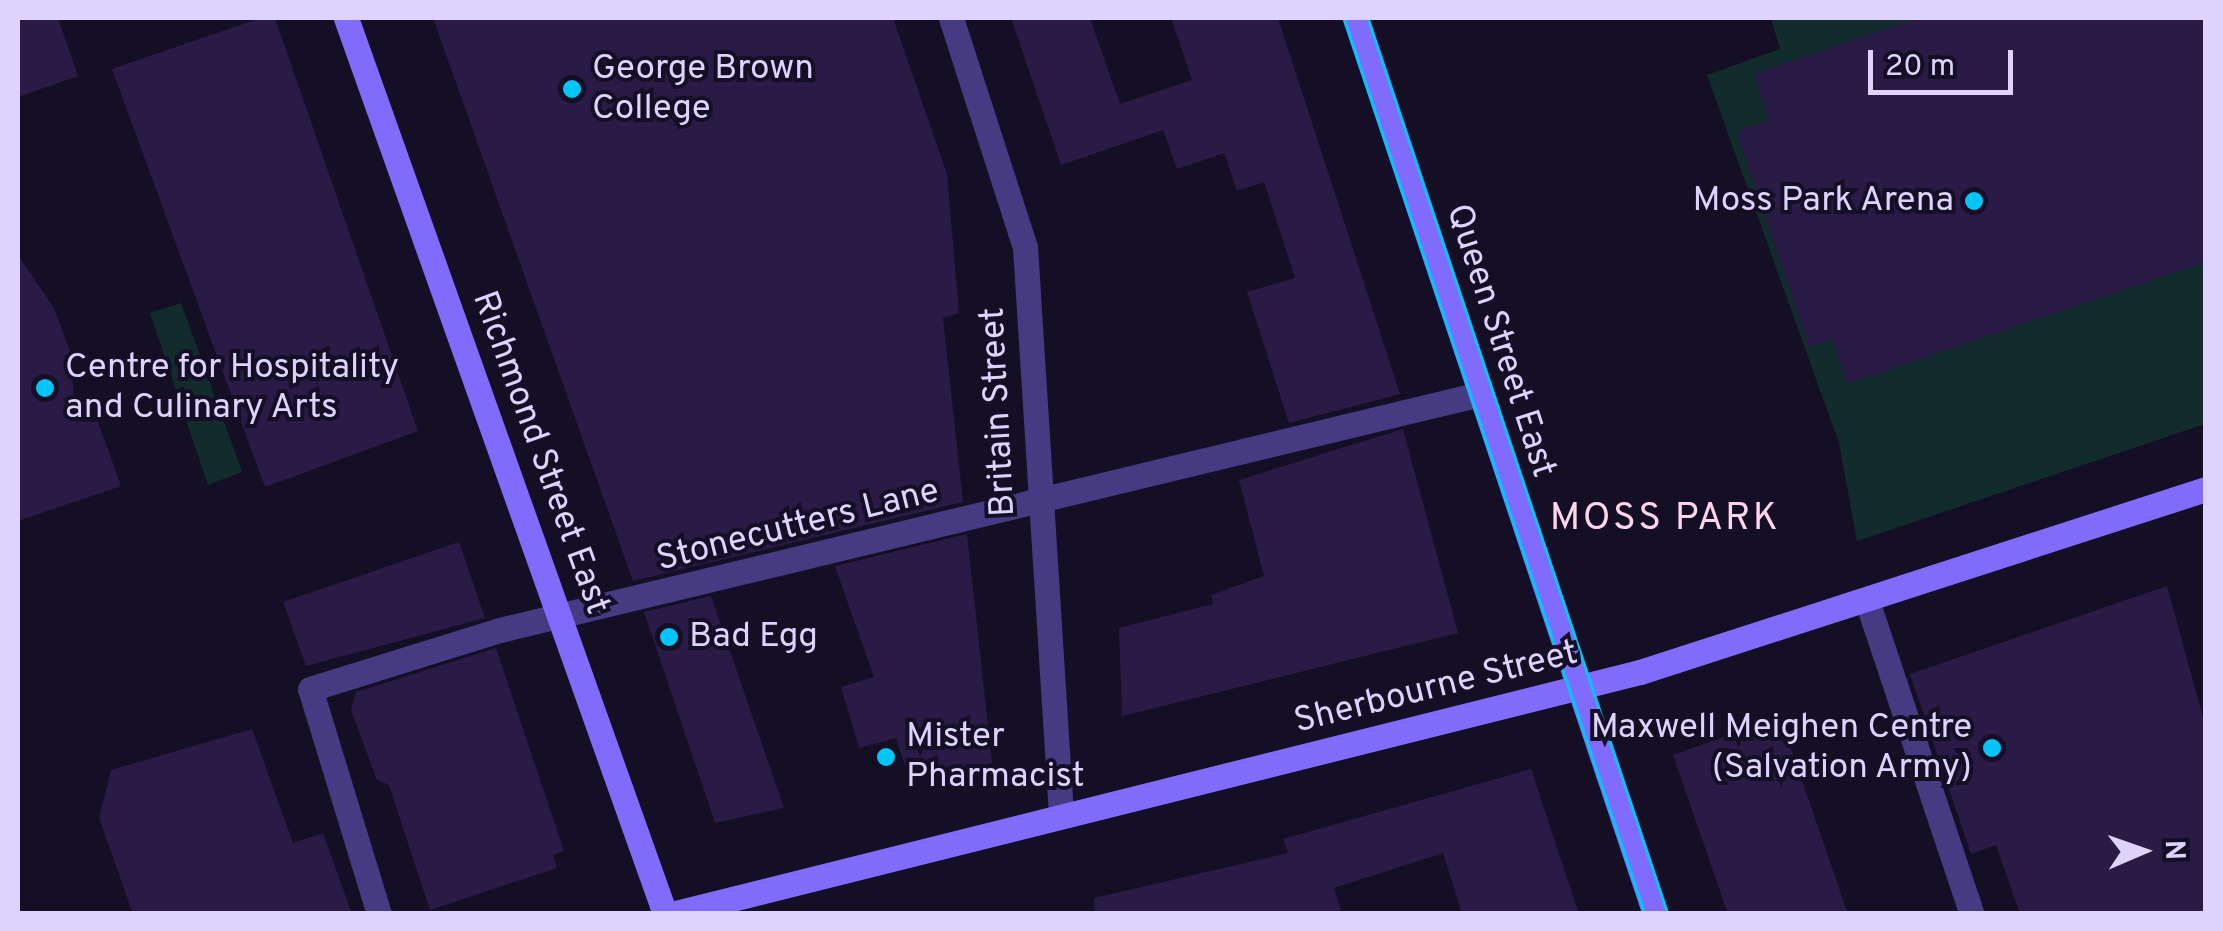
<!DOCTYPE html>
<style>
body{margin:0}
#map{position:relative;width:2223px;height:931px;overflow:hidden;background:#150f25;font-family:Overpass,sans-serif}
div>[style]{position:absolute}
.green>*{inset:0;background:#122c2e}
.building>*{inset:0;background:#291b45}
.lane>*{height:25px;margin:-12.5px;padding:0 12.5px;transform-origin:12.5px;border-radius:12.5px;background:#463b83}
.street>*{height:25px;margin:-12.5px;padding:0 12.5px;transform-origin:12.5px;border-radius:12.5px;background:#463b83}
.secondary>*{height:25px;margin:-12.5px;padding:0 12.5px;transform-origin:12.5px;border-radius:12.5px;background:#806bfd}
.tram>*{height:2.5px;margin:-1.25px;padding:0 1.25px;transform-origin:1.25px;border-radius:1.25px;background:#03c5fa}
.dots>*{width:28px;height:28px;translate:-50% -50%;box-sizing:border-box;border:5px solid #150f25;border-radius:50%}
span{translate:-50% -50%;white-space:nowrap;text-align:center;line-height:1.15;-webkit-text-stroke:8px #150f25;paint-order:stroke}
.poi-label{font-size:35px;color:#ddd3fe}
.left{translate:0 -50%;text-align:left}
.right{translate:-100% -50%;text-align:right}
.street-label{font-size:35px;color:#ddd3fe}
.neighbourhood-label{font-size:38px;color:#fed5eb;letter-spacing:2.5px}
.frame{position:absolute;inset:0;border:20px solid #ddd3fe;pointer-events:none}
.north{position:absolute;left:2093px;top:801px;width:100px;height:100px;-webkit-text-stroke:8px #150f25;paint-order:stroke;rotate:88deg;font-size:28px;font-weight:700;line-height:40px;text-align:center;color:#ddd3fe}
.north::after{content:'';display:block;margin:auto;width:35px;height:45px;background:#ddd3fe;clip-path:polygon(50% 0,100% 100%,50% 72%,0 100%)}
.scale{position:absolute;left:1868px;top:50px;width:145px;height:45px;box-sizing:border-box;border:5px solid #ddd3fe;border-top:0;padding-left:12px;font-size:30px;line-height:35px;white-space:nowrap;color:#ddd3fe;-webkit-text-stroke:8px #150f25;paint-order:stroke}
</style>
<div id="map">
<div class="green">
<i style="clip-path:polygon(1771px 18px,2205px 18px,2205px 424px,1857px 541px,1839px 443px,1707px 75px,1780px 49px)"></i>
<i style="clip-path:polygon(181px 303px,242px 472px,208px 485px,150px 313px)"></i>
</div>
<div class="building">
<i style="clip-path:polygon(18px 18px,58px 18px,78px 76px,18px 97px)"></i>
<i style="clip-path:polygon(260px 18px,275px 18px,418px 431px,265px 487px,112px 69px)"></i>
<i style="clip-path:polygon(433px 18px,893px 18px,947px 174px,959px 313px,943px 318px,963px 502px,633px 581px)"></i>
<i style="clip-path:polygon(1011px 18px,1090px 18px,1120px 104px,1192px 80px,1171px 18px,1278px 18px,1400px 394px,1289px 423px,1247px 292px,1295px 278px,1264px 182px,1237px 191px,1224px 153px,1177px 169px,1163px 130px,1061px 165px)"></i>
<i style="clip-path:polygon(1918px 18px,2206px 18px,2206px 262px,1847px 384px,1832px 339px,1809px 347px,1737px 132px,1769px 120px,1754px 74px)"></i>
<i style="clip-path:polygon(18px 255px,54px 308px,71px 354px,75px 421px,98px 422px,121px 486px,18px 521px)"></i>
<i style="clip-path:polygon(1403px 429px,1458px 633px,1122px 716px,1119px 628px,1213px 604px,1211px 595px,1264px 576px,1239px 480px)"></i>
<i style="clip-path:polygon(967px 534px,992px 763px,910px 781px,896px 738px,859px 748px,841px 687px,874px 677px,835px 566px)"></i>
<i style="clip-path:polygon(459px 542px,485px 618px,306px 666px,283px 602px)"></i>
<i style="clip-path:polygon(2167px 586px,2206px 728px,2206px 914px,2020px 914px,1996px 845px,1971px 854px,1910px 674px)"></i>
<i style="clip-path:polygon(711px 596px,784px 808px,715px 823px,644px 612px)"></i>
<i style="clip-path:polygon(496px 648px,564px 851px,553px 855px,557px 868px,430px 910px,389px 785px,377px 780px,351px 710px,356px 692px)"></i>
<i style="clip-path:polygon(1780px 717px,1848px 914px,1728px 914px,1673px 755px)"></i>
<i style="clip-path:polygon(252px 729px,293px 843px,323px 833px,352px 914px,133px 914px,99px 818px,111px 770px)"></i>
<i style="clip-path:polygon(1531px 769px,1579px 914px,1462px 914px,1443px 853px,1334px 888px,1342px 914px,1095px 914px,1094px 898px,1288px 853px,1283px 839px)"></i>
</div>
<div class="lane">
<i style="left:1868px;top:604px;width:327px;rotate:71.5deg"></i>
<i style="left:379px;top:914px;width:235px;rotate:-107deg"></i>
<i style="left:310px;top:689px;width:199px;rotate:-17.3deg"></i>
<i style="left:500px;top:630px;width:1008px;rotate:-13.54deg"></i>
</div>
<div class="street">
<i style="left:951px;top:18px;width:241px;rotate:72.1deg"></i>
<i style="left:1025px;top:247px;width:568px;rotate:86.37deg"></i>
</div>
<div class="secondary">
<i style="left:346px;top:18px;width:951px;rotate:70.4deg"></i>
<i style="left:1355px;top:18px;width:945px;rotate:71.49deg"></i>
<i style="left:672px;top:914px;width:998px;rotate:-14.04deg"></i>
<i style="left:1640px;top:672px;width:595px;rotate:-17.92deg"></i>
</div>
<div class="tram">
<i style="left:1344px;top:18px;width:945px;rotate:71.43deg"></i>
<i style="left:1368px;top:18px;width:945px;rotate:71.49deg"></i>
</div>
<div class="dots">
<i style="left:572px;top:89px;background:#03c5fa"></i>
<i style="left:1974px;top:201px;background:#03c5fa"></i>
<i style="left:45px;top:388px;background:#03c5fa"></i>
<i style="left:669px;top:637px;background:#03c5fa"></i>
<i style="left:1992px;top:748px;background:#03c5fa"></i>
<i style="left:886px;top:757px;background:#03c5fa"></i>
</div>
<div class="poi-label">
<span class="left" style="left:592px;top:89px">George Brown<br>College</span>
<span class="right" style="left:1954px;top:201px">Moss Park Arena</span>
<span class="left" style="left:65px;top:388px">Centre for Hospitality<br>and Culinary Arts</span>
<span class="left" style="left:689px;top:637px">Bad Egg</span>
<span class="right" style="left:1972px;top:748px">Maxwell Meighen Centre<br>(Salvation Army)</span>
<span class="left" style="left:906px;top:757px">Mister<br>Pharmacist</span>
</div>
<div class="street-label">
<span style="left:1500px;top:341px;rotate:72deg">Queen Street East</span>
<span style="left:999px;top:412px;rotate:-93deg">Britain Street</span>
<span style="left:540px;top:453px;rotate:70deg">Richmond Street East</span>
<span style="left:798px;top:526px;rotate:-14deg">Stonecutters Lane</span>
<span style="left:1436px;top:688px;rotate:-14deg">Sherbourne Street</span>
</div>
<div class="neighbourhood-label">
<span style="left:1665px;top:520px">MOSS PARK</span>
</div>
<div class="frame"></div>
<div class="north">N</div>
<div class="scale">20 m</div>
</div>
